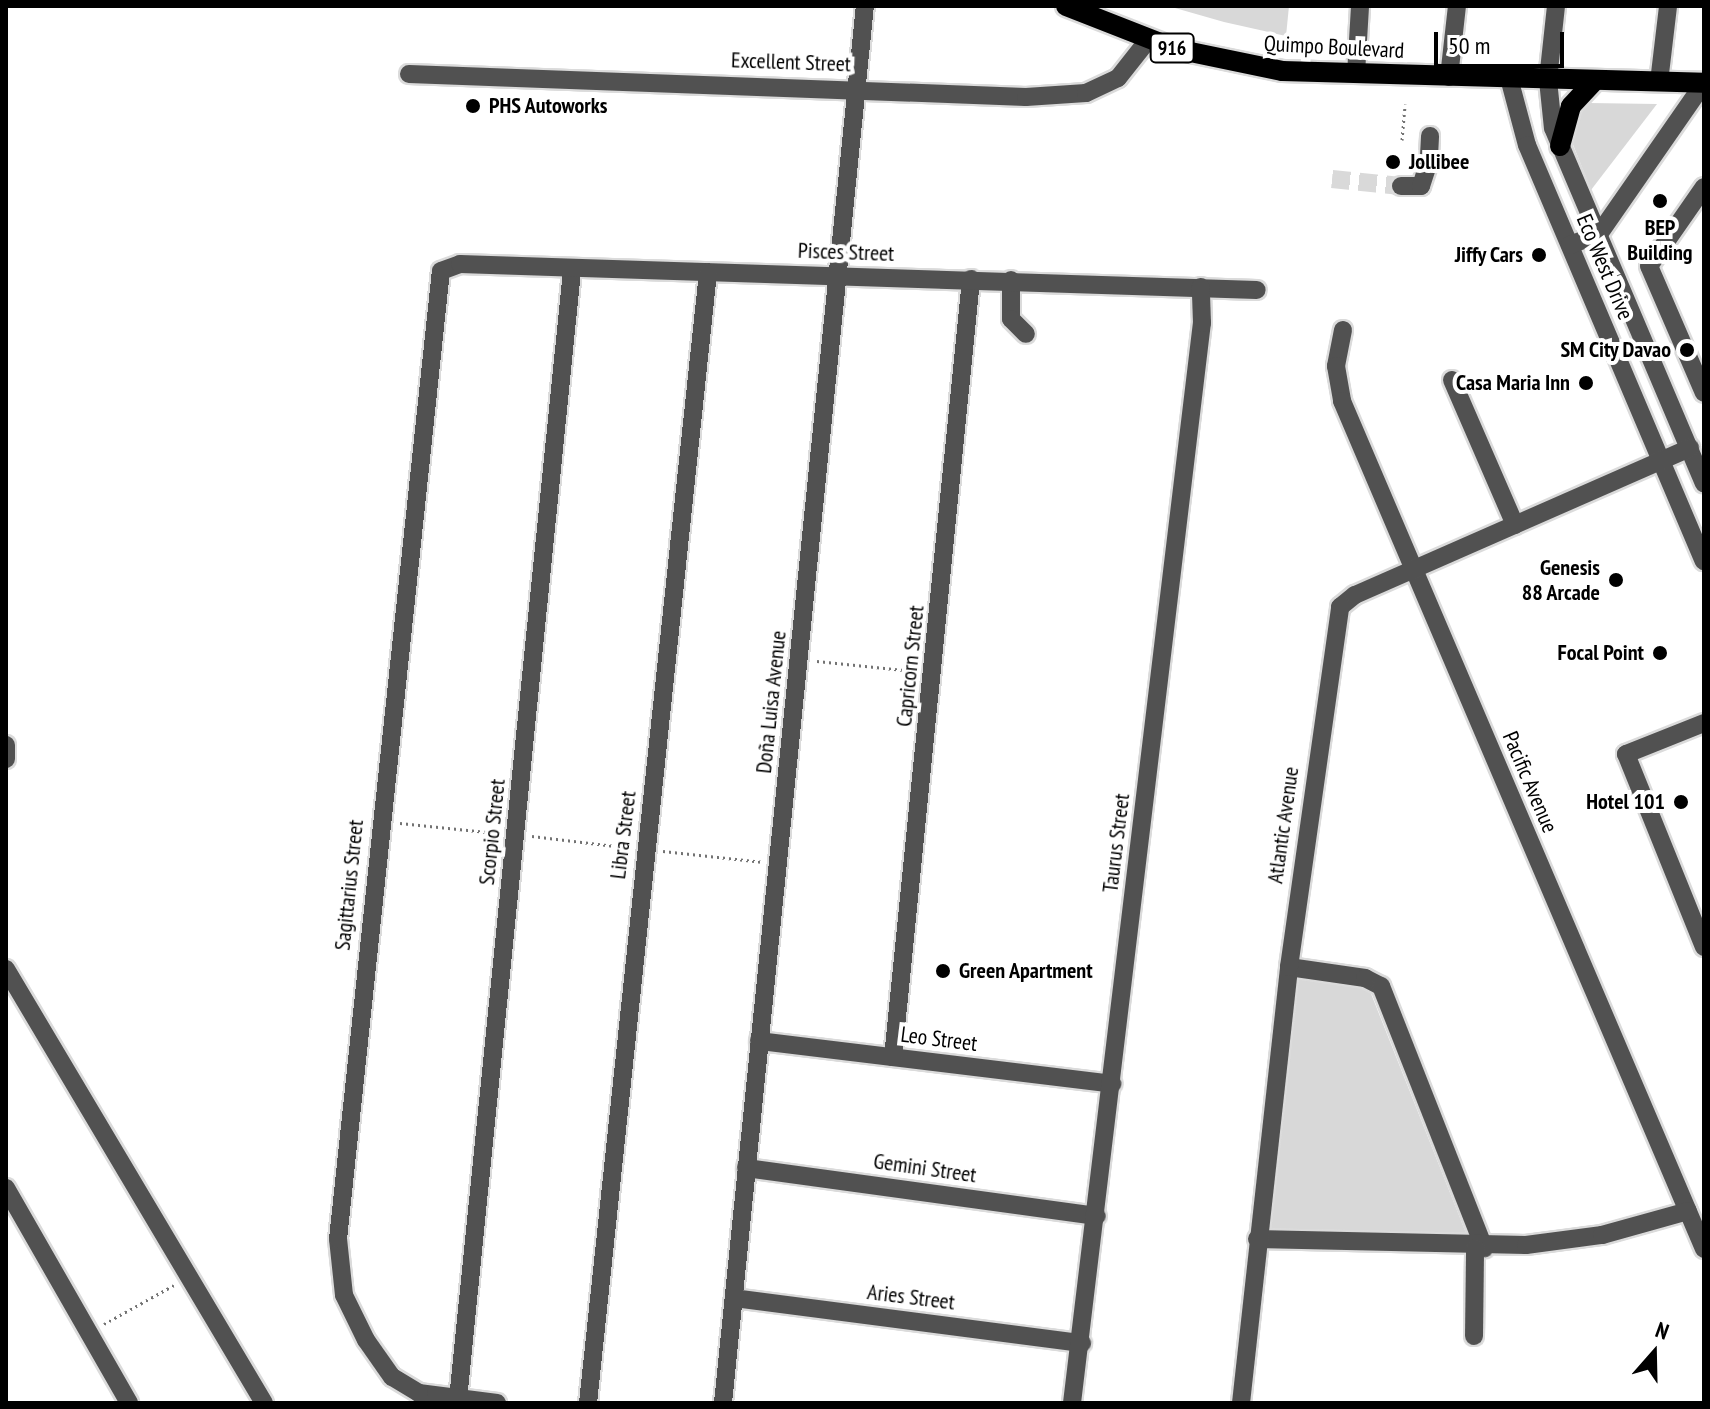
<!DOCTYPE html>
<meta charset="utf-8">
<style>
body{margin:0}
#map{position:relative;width:1710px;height:1409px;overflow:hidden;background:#fff;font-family:"PT Sans Narrow",sans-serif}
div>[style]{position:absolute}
.green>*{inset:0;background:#d8d8d8}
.minor-tunnel>*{height:18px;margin-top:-9px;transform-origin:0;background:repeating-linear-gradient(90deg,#d9d9d9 0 18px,transparent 0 27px)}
.path>*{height:3px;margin-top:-1.5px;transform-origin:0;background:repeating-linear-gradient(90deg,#737373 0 2px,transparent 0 6px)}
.roads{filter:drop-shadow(2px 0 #dbdbdb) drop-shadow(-2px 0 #dbdbdb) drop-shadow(0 2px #dbdbdb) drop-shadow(0 -2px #dbdbdb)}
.minor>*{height:18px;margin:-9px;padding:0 9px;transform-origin:9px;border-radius:9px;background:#515151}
.major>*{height:20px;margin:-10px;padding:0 10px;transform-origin:10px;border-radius:10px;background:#000}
.dots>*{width:22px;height:22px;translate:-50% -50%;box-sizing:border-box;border:4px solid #fff;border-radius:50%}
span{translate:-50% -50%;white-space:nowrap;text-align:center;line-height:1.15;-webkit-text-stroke:8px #fff;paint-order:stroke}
.shield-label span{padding:2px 6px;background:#fff;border:2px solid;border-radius:6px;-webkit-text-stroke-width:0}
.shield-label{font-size:20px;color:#000;font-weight:700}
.street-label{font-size:22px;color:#000}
.poi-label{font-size:22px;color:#000;font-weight:700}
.left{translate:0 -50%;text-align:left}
.right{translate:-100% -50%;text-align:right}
.frame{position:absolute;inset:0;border:8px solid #000;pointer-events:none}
.north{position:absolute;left:1614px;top:1313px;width:80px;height:80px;-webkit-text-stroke:6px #fff;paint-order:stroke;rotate:20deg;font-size:22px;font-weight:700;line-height:32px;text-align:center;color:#000}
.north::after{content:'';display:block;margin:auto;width:28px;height:36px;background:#000;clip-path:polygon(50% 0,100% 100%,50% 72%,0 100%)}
.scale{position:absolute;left:1434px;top:32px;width:130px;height:36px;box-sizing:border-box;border:4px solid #000;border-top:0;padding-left:10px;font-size:24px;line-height:28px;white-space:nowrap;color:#000;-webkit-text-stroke:6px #fff;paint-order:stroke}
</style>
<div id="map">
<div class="green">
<i style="clip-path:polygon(1168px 6px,1289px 6px,1286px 36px,1224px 22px)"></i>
<i style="clip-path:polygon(1589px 103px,1657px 104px,1591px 190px,1570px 137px,1576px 114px)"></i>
<i style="clip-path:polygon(1298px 977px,1368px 986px,1468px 1238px,1268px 1231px)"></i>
</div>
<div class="minor-tunnel">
<i style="left:1332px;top:179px;width:69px;rotate:5.8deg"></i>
</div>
<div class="path">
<i style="left:1402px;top:140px;width:36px;rotate:-85deg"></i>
<i style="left:817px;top:661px;width:97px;rotate:5.9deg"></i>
<i style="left:400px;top:823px;width:97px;rotate:5.9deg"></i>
<i style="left:532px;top:836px;width:100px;rotate:6.9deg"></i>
<i style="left:663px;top:851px;width:101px;rotate:6.3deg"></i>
<i style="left:104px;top:1324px;width:80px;rotate:-29.1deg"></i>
</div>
<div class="roads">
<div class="minor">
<i style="left:1556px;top:6px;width:74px;rotate:96.2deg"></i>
<i style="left:1548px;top:80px;width:48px;rotate:84.1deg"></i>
<i style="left:1553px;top:128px;width:386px;rotate:67deg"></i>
<i style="left:409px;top:74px;width:617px;rotate:2.13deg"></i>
<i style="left:1026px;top:97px;width:60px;rotate:-3.8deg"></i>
<i style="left:1086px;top:93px;width:35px;rotate:-25deg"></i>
<i style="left:1118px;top:78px;width:48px;rotate:-51.7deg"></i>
<i style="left:1356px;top:74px;width:68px;rotate:-86.6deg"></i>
<i style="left:1449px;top:77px;width:71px;rotate:-83.6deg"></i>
<i style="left:1509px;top:78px;width:69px;rotate:75deg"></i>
<i style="left:1527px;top:145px;width:452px;rotate:67deg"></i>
<i style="left:1659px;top:82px;width:77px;rotate:-83.2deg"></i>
<i style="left:1429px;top:156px;width:20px;rotate:-87deg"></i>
<i style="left:1401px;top:186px;width:20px"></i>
<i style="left:1421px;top:186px;width:23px;rotate:-72deg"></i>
<i style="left:1704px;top:187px;width:96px;rotate:124.8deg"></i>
<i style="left:1649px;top:266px;width:138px;rotate:66.6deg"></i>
<i style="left:1570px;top:245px;width:31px;rotate:-21deg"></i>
<i style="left:1599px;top:234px;width:184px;rotate:-55.2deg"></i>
<i style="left:1011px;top:280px;width:39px;rotate:90deg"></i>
<i style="left:1011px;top:319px;width:21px;rotate:45deg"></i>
<i style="left:1343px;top:330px;width:37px;rotate:101deg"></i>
<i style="left:1336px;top:366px;width:36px;rotate:80deg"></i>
<i style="left:1342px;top:401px;width:922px;rotate:66.88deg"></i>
<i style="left:1452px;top:380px;width:158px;rotate:66.5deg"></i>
<i style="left:1704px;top:723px;width:84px;rotate:158.3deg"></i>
<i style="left:1626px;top:754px;width:208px;rotate:68deg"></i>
<i style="left:6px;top:745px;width:14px;rotate:90deg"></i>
<i style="left:1289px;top:967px;width:77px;rotate:8.2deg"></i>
<i style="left:1365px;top:978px;width:18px;rotate:27deg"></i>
<i style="left:1381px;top:986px;width:282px;rotate:68.5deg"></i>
<i style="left:6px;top:969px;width:505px;rotate:59.27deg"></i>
<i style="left:759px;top:1041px;width:356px;rotate:6.9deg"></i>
<i style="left:893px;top:1057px;width:782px;rotate:-84.27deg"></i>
<i style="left:746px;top:1168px;width:354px;rotate:7.8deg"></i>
<i style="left:6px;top:1188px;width:248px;rotate:60.2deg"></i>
<i style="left:1257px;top:1239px;width:269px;rotate:1.3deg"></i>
<i style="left:1526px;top:1245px;width:77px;rotate:-7.5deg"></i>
<i style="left:1602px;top:1235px;width:89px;rotate:-15.6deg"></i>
<i style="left:734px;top:1298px;width:351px;rotate:7.4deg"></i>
<i style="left:1474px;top:1336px;width:88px;rotate:-89.3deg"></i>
<i style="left:458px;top:1399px;width:1135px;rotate:-84.23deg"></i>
<i style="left:497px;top:1403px;width:79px;rotate:-172.7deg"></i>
<i style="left:419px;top:1393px;width:31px;rotate:-149deg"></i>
<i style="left:392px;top:1377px;width:45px;rotate:-125.1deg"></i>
<i style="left:366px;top:1340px;width:50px;rotate:-116.1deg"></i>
<i style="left:344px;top:1295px;width:56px;rotate:-96.1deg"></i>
<i style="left:338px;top:1239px;width:973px;rotate:-83.93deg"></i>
<i style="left:441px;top:271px;width:20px;rotate:-20deg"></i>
<i style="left:460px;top:264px;width:797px;rotate:1.87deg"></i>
<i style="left:588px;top:1403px;width:1137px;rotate:-83.94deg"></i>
<i style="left:723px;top:1403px;width:1404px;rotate:-84.2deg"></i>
<i style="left:1072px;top:1403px;width:1088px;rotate:-83.14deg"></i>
<i style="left:1202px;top:323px;width:36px;rotate:-92deg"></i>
<i style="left:1241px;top:1403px;width:439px;rotate:-83.7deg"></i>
<i style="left:1289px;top:967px;width:364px;rotate:-81.9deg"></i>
<i style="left:1340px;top:607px;width:19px;rotate:-39deg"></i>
<i style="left:1355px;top:595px;width:366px;rotate:-23.7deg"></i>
</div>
<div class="major">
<i style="left:1066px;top:6px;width:118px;rotate:21.4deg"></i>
<i style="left:1176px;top:49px;width:108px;rotate:11.7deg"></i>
<i style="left:1282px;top:71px;width:422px;rotate:1.6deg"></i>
<i style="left:1560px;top:146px;width:41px;rotate:-74.6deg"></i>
<i style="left:1571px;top:106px;width:34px;rotate:-47deg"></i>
</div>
</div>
<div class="dots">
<i style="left:473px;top:106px;background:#000"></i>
<i style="left:1393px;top:162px;background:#000"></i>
<i style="left:1660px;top:201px;background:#000"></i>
<i style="left:1539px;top:255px;background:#000"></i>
<i style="left:1687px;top:350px;background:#000"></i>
<i style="left:1586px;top:383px;background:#000"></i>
<i style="left:1616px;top:580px;background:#000"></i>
<i style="left:1660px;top:653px;background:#000"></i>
<i style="left:1681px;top:802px;background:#000"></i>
<i style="left:943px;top:971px;background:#000"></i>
</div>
<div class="shield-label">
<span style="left:1172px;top:48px">916</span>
</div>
<div class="street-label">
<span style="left:1334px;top:47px;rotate:3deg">Quimpo Boulevard</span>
<span style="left:791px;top:62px;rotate:2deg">Excellent Street</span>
<span style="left:846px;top:252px;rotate:2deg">Pisces Street</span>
<span style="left:1605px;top:267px;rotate:67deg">Eco West Drive</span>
<span style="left:910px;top:666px;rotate:-84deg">Capricorn Street</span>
<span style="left:771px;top:702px;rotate:-84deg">Doña Luisa Avenue</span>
<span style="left:1530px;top:782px;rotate:67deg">Pacific Avenue</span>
<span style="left:1283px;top:825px;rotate:-82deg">Atlantic Avenue</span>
<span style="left:492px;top:832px;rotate:-84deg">Scorpio Street</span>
<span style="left:623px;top:835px;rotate:-83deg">Libra Street</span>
<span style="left:1116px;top:843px;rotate:-83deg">Taurus Street</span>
<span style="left:349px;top:885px;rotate:-84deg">Sagittarius Street</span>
<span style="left:939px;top:1039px;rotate:7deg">Leo Street</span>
<span style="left:925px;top:1168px;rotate:8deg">Gemini Street</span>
<span style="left:911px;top:1297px;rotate:7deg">Aries Street</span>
</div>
<div class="poi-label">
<span class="left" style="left:489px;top:106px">PHS Autoworks</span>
<span class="left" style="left:1409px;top:162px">Jollibee</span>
<span style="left:1660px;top:240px">BEP<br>Building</span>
<span class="right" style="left:1523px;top:255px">Jiffy Cars</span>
<span class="right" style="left:1671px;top:350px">SM City Davao</span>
<span class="right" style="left:1570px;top:383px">Casa Maria Inn</span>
<span class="right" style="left:1600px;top:580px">Genesis<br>88 Arcade</span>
<span class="right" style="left:1644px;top:653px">Focal Point</span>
<span class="right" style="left:1665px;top:802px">Hotel 101</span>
<span class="left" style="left:959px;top:971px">Green Apartment</span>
</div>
<div class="frame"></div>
<div class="north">N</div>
<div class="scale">50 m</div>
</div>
